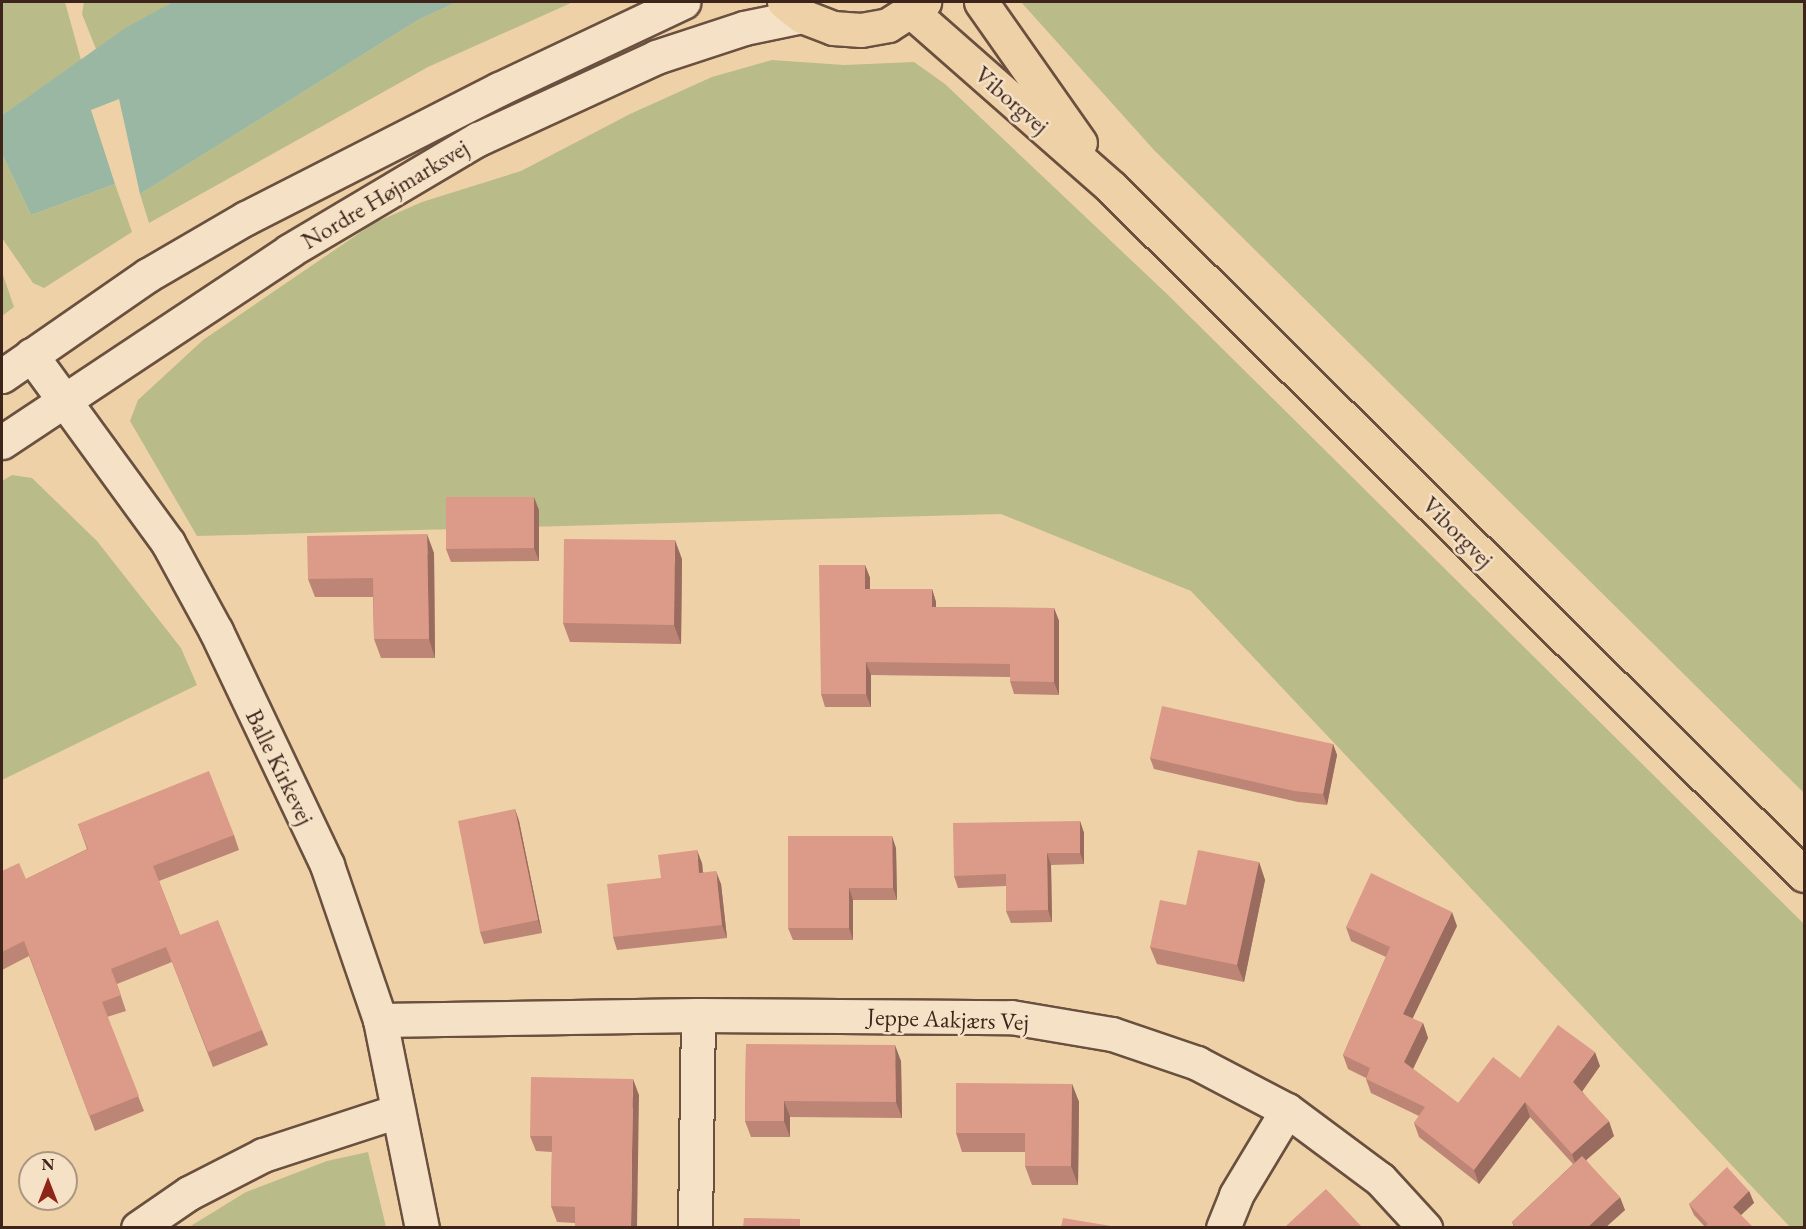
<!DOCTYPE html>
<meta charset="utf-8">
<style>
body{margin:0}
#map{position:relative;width:1806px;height:1229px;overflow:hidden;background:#efd1a7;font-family:"EB Garamond",serif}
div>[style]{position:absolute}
.green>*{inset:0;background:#b9bc88}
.water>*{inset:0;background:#9ab7a4}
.roads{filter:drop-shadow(2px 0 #6a503f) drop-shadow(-2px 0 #6a503f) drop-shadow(0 2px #6a503f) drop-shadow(0 -2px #6a503f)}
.minor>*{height:33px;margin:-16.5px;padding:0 16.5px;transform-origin:16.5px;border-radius:16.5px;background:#f5e1c6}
.major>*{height:33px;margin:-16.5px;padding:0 16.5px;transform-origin:16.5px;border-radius:16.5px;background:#efd1a7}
.wall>*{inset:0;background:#bc8575}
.shaded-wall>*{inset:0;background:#996c5f}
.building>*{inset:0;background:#db9b88}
span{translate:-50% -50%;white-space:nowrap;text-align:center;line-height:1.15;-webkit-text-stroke:5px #f5e1c6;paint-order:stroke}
.street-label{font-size:24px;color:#3d251c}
.frame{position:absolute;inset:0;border:3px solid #3d251c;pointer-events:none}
.north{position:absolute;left:18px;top:1151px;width:60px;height:60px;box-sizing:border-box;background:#f5e1c6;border:2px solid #ab9682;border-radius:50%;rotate:0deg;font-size:16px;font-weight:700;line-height:24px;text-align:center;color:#3d251c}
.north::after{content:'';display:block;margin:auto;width:21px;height:27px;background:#8f2418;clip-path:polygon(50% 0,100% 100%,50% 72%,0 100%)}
</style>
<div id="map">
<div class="green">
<i style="clip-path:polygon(2px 2px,65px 2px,81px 60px,2px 115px)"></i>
<i style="clip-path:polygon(84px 2px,173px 2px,96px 49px,82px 14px)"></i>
<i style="clip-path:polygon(457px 2px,573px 2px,428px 67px,149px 223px,140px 194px,418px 20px)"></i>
<i style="clip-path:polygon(1021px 2px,1804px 2px,1804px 793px,1154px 150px)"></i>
<i style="clip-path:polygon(772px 60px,844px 65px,914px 62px,945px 84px,1167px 294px,1804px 924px,1804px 1227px,1790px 1227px,1191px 591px,1001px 514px,197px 536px,130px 421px,138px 400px,203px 340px,374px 223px,422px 202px,521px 171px,630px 114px,712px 77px)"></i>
<i style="clip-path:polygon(2px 154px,31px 215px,115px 184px,132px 232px,44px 288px,33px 283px,2px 238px)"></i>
<i style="clip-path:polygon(2px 272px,14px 307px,2px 316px)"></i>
<i style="clip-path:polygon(12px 475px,32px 478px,97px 541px,181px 648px,197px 685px,2px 780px,2px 481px)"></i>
<i style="clip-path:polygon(368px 1152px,386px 1227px,189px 1227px,246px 1192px,327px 1161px)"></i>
</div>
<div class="water">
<i style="clip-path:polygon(173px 2px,457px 2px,418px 20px,140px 194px,119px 99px,91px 110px,115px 184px,31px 215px,2px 154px,2px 115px,127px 27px)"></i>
</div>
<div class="roads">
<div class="minor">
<i style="left:31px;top:355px;width:233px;rotate:53.9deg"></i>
<i style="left:168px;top:543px;width:100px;rotate:61.4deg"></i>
<i style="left:216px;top:631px;width:259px;rotate:64.6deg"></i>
<i style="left:327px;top:865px;width:164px;rotate:71.1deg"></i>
<i style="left:380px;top:1020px;width:212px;rotate:78.6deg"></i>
<i style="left:2px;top:376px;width:178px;rotate:-34.7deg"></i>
<i style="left:148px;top:275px;width:113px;rotate:-30.2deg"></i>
<i style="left:246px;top:218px;width:284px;rotate:-27deg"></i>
<i style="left:499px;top:89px;width:204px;rotate:-25.3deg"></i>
<i style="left:2px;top:442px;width:345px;rotate:-33.6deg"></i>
<i style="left:289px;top:251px;width:220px;rotate:-30.7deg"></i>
<i style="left:478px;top:139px;width:196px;rotate:-24.7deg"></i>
<i style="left:656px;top:57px;width:93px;rotate:-18.2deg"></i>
<i style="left:744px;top:28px;width:59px;rotate:-11.7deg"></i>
<i style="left:380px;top:1020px;width:318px;rotate:-0.9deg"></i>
<i style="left:698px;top:1015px;width:313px;rotate:0.4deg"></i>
<i style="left:1011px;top:1017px;width:102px;rotate:9.6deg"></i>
<i style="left:1112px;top:1034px;width:90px;rotate:18.8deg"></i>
<i style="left:1197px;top:1063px;width:102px;rotate:27.6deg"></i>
<i style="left:1287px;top:1110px;width:116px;rotate:36.6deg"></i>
<i style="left:1380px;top:1179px;width:67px;rotate:47.4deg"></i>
<i style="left:138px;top:1228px;width:62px;rotate:-34.5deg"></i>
<i style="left:189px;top:1193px;width:83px;rotate:-27.2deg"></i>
<i style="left:263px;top:1155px;width:142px;rotate:-18.1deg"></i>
<i style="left:695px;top:1228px;width:213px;rotate:-89.2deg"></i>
<i style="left:1223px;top:1228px;width:35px;rotate:-68deg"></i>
<i style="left:1236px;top:1195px;width:99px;rotate:-59deg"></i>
</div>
<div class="major">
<i style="left:784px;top:2px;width:23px;rotate:38deg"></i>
<i style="left:802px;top:16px;width:33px;rotate:21deg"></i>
<i style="left:833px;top:28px;width:28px;rotate:4deg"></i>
<i style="left:861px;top:30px;width:27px;rotate:-10deg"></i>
<i style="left:888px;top:25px;width:43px;rotate:-32.6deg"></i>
<i style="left:981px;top:2px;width:172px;rotate:54.9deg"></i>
<i style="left:912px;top:12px;width:266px;rotate:41.3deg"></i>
<i style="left:1112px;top:188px;width:975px;rotate:44.79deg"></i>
</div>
</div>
<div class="wall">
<i style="clip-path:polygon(539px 510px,539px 561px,451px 562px,446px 549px)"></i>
<i style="clip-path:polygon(434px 553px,435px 658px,381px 658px,374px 639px,373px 597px,315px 597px,308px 579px)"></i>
<i style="clip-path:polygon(682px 559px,681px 644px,570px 642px,563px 623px)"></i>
<i style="clip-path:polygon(865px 565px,870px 578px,870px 589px,932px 589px,936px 602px,936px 607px,1054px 608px,1059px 621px,1059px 695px,1014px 694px,1010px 681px,1010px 677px,871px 675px,871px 707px,825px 707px,821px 694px)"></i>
<i style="clip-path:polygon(1333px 744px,1337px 755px,1327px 805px,1298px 802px,1154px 769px,1150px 758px)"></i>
<i style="clip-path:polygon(515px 809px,519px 821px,542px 933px,484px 944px,480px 932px)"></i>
<i style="clip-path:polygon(1080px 821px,1084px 833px,1084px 864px,1051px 865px,1052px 922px,1011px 923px,1006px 911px,1006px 886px,958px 888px,954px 876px)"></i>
<i style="clip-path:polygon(78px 824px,234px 835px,239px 850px,159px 881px,180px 935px,262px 1030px,268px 1045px,213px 1067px,172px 962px,117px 984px,126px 1011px,107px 1017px,144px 1111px,95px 1131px,29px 956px,2px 970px,2px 871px,26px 879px,87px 849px)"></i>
<i style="clip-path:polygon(896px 848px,897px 900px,853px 900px,853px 940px,793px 940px,788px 928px)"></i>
<i style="clip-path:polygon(1259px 862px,1265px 880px,1244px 982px,1157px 964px,1150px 947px,1186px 905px)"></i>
<i style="clip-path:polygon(702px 863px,703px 872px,721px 884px,727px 938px,617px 950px,613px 937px,661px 878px)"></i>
<i style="clip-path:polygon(1457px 926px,1412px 1019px,1423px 1023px,1428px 1038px,1413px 1069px,1458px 1103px,1520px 1078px,1600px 1066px,1582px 1091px,1614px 1136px,1586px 1160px,1625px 1210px,1606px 1227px,1514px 1227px,1512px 1222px,1573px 1164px,1530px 1117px,1479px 1184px,1419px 1137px,1414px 1123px,1419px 1116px,1371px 1093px,1366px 1079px,1366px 1078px,1348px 1069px,1343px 1055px,1386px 957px,1351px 941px,1346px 927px)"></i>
<i style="clip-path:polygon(746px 1044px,901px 1061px,902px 1118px,790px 1117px,790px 1137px,751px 1137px,745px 1121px)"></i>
<i style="clip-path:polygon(1072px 1084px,1079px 1102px,1078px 1185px,1032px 1185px,1025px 1166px,1025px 1152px,962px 1152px,956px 1133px)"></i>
<i style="clip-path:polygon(639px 1095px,575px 1223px,557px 1222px,551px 1206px,552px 1152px,536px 1151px,530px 1136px)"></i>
<i style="clip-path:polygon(1749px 1191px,1754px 1203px,1705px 1227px,1694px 1215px,1689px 1204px)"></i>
</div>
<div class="shaded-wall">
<i style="clip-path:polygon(534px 497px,539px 510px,539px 561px,534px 548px)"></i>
<i style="clip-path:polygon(427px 534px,434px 553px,435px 658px,429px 639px)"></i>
<i style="clip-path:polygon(675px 540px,682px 559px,681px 644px,674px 625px)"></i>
<i style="clip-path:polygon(865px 565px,870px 578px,870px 602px,865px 589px)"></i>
<i style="clip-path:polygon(932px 589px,936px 602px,936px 620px,932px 607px)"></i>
<i style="clip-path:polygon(1054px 608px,1059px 621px,1059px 695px,1054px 682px)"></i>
<i style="clip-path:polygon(866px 662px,871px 675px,871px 707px,866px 694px)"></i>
<i style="clip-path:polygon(1333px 744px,1337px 755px,1327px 805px,1323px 794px)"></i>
<i style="clip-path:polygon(515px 809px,519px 821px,542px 933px,538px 920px)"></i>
<i style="clip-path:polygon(1080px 821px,1084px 833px,1084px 864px,1080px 853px)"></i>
<i style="clip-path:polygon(892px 836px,896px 848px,897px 900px,893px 888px)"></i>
<i style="clip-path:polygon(697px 850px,702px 863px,704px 886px,699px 873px)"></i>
<i style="clip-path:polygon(1047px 853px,1051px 865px,1052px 922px,1048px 910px)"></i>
<i style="clip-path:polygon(1259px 862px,1265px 880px,1244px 982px,1237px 965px)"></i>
<i style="clip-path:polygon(716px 871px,721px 884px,727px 938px,722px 925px)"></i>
<i style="clip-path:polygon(849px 888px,853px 900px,853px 940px,849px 928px)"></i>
<i style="clip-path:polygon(1452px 912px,1457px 926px,1408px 1028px,1403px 1014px)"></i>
<i style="clip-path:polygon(1423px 1023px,1428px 1038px,1409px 1077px,1404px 1062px)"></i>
<i style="clip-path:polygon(895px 1045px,901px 1061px,902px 1118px,896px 1102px)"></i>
<i style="clip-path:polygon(1595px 1052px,1600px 1066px,1579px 1096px,1573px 1082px)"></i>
<i style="clip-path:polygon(633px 1079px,639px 1095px,637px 1227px,631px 1227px)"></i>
<i style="clip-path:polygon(1072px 1084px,1079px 1102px,1078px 1185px,1071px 1166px)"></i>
<i style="clip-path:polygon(784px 1101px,790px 1117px,790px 1137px,784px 1121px)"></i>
<i style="clip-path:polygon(1525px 1102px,1530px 1117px,1479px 1184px,1474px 1170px)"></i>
<i style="clip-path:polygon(1609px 1121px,1614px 1136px,1577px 1168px,1572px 1154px)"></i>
<i style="clip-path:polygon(1749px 1191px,1754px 1203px,1737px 1219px,1733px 1207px)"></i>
<i style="clip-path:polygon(1620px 1197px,1625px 1210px,1606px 1227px,1588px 1227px)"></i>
</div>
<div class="building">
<i style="clip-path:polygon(446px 497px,534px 497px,534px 548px,446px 549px)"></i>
<i style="clip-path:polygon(427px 534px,429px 639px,374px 639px,373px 578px,308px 579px,307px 536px)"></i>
<i style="clip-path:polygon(564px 539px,675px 540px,674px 625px,563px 623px)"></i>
<i style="clip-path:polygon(819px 565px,865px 565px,865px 589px,932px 589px,932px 607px,1054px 608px,1054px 682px,1010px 681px,1010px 664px,866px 662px,866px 694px,821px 694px)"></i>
<i style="clip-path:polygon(1162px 706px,1333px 744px,1323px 794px,1294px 791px,1150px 758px)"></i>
<i style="clip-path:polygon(209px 771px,234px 835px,153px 866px,180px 935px,218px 920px,262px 1030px,208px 1052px,166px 947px,111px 969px,121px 995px,102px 1002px,139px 1096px,89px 1116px,24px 941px,2px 952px,2px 871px,19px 863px,26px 879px,88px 849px,78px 824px)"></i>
<i style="clip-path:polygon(515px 809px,538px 920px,480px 932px,458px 821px)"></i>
<i style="clip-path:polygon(1080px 821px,1080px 853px,1047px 853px,1048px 910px,1006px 911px,1006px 874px,954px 876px,953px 823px)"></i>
<i style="clip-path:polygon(788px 836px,892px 836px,893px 888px,849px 888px,849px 928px,788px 928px)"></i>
<i style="clip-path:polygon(697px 850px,699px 873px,716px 871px,722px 925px,613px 937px,607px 884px,661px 878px,658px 855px)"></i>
<i style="clip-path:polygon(1198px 850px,1259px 862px,1237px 965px,1150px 947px,1160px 900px,1186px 905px)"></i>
<i style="clip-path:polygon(1371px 873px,1452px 912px,1403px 1014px,1423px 1023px,1404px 1062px,1458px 1103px,1493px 1057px,1520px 1078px,1558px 1025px,1595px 1052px,1573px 1082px,1609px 1121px,1572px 1154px,1525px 1102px,1474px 1170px,1414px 1123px,1425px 1107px,1366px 1079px,1370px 1068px,1343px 1055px,1390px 947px,1346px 927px)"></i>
<i style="clip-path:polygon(746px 1044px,895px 1045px,896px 1102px,784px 1101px,784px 1121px,745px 1121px)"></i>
<i style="clip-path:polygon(531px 1077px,633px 1079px,631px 1227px,575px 1227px,575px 1207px,551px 1206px,552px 1136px,530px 1136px)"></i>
<i style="clip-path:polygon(956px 1083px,1072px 1084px,1071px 1166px,1025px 1166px,1025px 1133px,956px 1133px)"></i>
<i style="clip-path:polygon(1582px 1156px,1620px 1197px,1588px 1227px,1516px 1227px,1512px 1222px)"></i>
<i style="clip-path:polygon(1727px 1167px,1749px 1191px,1733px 1207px,1753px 1227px,1704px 1227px,1708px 1224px,1689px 1204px)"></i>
<i style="clip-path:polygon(1326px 1189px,1362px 1227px,1288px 1227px,1286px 1226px)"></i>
<i style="clip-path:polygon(744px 1218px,800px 1219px,800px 1227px,743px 1227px)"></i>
<i style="clip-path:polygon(1063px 1218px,1111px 1226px,1111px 1227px,1061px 1227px)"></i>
</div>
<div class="street-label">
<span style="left:1012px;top:100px;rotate:41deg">Viborgvej</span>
<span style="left:385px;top:194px;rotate:-31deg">Nordre Højmarksvej</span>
<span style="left:1458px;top:532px;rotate:45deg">Viborgvej</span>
<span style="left:280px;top:767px;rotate:64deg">Balle Kirkevej</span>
<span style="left:948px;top:1019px;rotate:2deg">Jeppe Aakjærs Vej</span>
</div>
<div class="frame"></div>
<div class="north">N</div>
</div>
